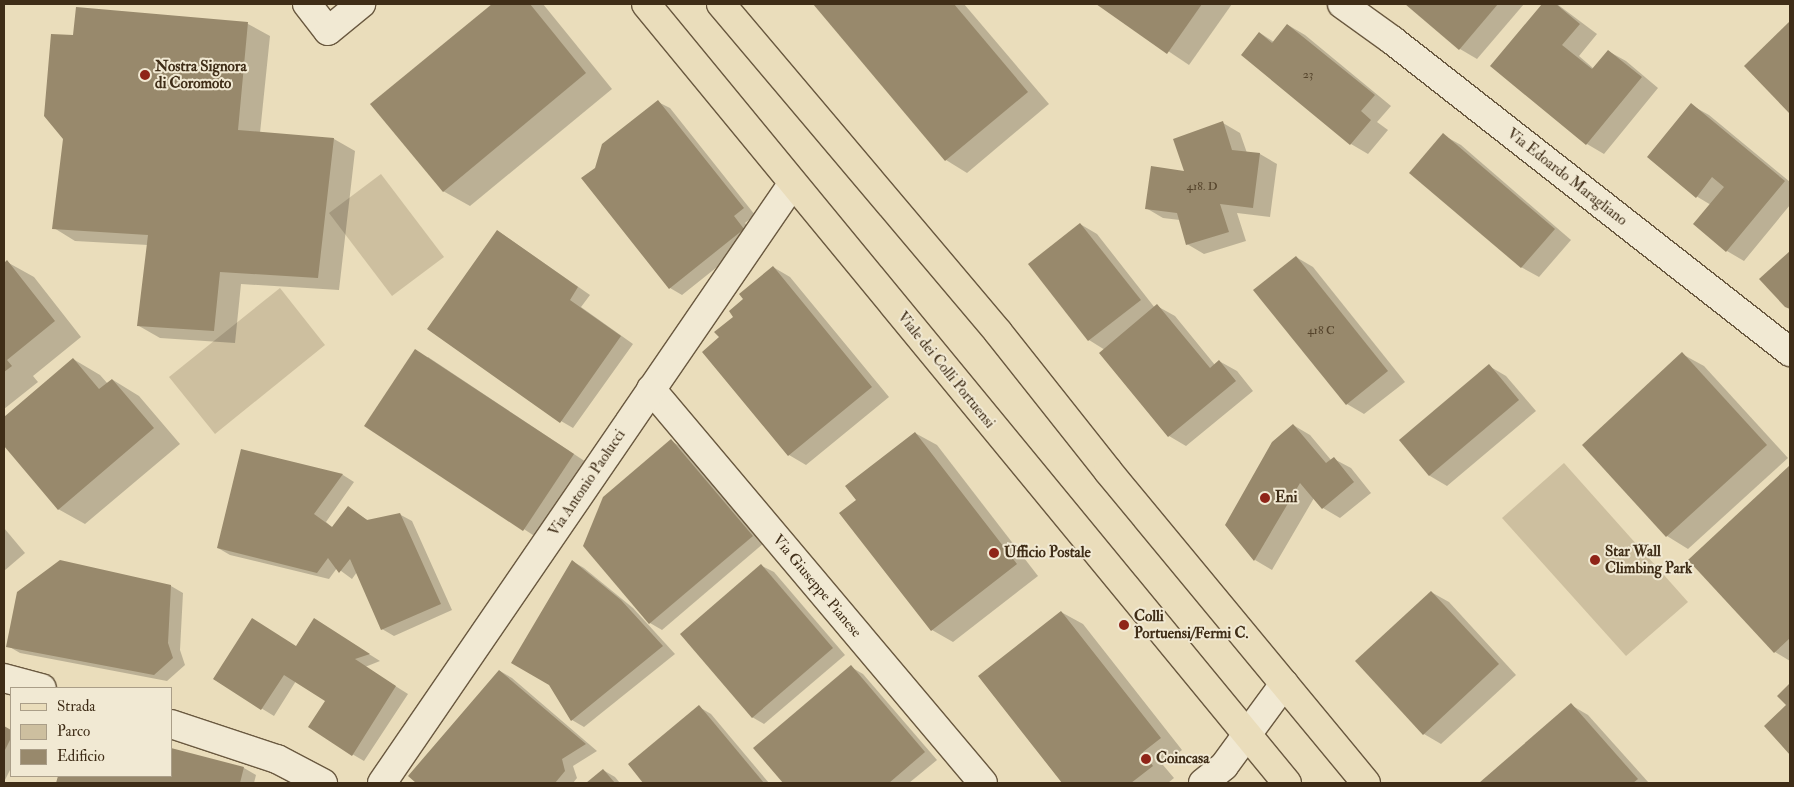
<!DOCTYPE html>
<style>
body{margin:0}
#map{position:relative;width:1794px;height:787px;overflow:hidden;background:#eaddbb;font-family:"IM FELL Double Pica",serif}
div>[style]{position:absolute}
.green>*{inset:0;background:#cdbf9f}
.shadow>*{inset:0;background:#0003}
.building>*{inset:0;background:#98896c}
.roads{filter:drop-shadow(1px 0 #6a5940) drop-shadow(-1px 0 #6a5940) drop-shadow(0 1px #6a5940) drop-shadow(0 -1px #6a5940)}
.minor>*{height:28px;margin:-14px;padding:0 14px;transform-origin:14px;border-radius:14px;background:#f1e9d3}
.major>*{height:28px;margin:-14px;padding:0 14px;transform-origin:14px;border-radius:14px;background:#eaddbb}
.dots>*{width:14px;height:14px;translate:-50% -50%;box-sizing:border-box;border:2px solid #f1e9d3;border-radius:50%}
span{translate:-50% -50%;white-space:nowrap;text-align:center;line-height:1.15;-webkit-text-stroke:4px #f1e9d3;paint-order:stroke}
.number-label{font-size:12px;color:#55442c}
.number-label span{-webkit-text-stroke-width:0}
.poi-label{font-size:15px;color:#3f2d17;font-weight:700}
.left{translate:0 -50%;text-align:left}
.street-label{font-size:15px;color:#3f2d17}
.frame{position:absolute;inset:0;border:5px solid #3f2d17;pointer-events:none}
.legend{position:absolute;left:10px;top:687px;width:162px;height:90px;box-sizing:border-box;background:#f1e9d3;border:1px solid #aa9e88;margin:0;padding:6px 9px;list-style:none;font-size:15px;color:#3f2d17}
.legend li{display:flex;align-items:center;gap:10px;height:25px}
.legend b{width:25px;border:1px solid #aa9e88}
</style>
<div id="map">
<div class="green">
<i style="clip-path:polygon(381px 174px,444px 257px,392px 296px,329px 213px)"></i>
<i style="clip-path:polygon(280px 288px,325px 345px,215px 434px,169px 377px)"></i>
<i style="clip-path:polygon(1564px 463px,1688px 602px,1626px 656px,1502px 518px)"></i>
</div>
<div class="shadow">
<i style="clip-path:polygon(494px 4px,543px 4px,612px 89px,470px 206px,443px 191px,372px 104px)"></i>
<i style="clip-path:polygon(815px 4px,964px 4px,1049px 104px,967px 173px,946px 160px)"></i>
<i style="clip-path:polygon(1098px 4px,1232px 4px,1189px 65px)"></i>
<i style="clip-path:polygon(1407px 4px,1524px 4px,1477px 59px,1460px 49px)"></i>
<i style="clip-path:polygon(1543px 4px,1557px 4px,1597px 34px,1579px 56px,1594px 69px,1608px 51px,1626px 61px,1658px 88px,1604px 154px,1587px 144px,1492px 66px)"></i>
<i style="clip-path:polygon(78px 9px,248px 24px,270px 36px,260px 133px,334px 139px,355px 151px,339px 290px,241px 284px,235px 343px,160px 338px,139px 326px,148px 245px,75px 241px,54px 228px)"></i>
<i style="clip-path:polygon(1790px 23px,1790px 112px,1746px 66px)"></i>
<i style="clip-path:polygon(1288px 25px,1305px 35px,1391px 106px,1377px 122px,1388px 130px,1368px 154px,1351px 144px,1260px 33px,1274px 42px)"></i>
<i style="clip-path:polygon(658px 102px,670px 108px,755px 215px,745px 223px,756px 236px,682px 295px,670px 288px,596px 168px)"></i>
<i style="clip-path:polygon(1691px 105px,1709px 115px,1790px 182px,1790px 205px,1744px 261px,1727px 251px,1711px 205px,1696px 196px)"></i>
<i style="clip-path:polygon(1223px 123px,1240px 133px,1247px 153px,1260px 154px,1277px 164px,1270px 217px,1237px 213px,1246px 241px,1204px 254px,1187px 244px,1180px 220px,1163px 218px,1146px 208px,1186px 172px)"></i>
<i style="clip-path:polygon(1443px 135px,1461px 145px,1571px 240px,1539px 277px,1521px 267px)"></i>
<i style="clip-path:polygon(1080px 224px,1097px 234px,1155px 308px,1157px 306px,1175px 316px,1215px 365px,1219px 361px,1237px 371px,1253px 391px,1186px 446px,1169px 436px,1105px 350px,1089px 340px,1029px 264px)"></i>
<i style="clip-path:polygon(498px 231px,590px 295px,581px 307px,633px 344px,573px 428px,561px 421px)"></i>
<i style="clip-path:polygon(1790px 252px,1790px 308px,1761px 279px)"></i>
<i style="clip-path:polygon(1296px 257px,1313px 267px,1405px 382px,1364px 414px,1347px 404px,1255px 290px)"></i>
<i style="clip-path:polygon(7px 262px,34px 277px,81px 337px,33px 376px,38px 382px,4px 409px,4px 264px)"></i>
<i style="clip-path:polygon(773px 267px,790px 277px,889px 397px,806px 465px,789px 455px,703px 352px,721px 338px,744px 299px)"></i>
<i style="clip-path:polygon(1682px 354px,1704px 366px,1788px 458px,1688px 549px,1667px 536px,1583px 445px)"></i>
<i style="clip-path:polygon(428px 357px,586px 462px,536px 537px,366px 426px)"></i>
<i style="clip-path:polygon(73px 359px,100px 375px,108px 384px,113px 380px,139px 396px,180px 444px,85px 524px,58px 509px,4px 444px,4px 419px)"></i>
<i style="clip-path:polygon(1489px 366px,1506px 376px,1536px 411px,1447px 486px,1430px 476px,1401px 441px)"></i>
<i style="clip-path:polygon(1293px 425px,1310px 435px,1331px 460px,1334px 459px,1351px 468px,1371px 493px,1340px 518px,1323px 508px,1314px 498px,1272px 570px,1255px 560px,1227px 525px)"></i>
<i style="clip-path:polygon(915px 433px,937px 445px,1038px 576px,953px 642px,932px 630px,858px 500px)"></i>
<i style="clip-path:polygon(671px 441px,683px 448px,764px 543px,662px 630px,650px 623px)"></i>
<i style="clip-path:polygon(242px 451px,343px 475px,354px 482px,326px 522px,333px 528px,348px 508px,369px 521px,399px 514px,412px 521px,452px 610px,394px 636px,382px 629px,357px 572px,352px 579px,337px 568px,329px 579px,230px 555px,218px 548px)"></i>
<i style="clip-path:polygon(1789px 468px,1790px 468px,1790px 661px,1775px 652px,1690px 560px)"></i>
<i style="clip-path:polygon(4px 528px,25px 553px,4px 571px)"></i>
<i style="clip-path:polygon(60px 561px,171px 586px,183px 593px,180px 650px,185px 665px,167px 681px,20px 653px,8px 646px)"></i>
<i style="clip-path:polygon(572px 561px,584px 568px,633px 608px,675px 654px,584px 727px,572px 720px)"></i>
<i style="clip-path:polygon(762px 566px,774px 572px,845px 655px,764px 724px,752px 717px)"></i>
<i style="clip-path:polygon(1431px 592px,1449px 602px,1516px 675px,1441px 744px,1424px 734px)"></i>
<i style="clip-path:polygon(1061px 612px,1083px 624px,1182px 750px,1163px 765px,1174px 778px,1168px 783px,1064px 783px,980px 677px)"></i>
<i style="clip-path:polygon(326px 627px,380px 661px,365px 667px,408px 694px,364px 761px,352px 754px,327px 701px,296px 681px,274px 716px,214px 679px,296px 647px)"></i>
<i style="clip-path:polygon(851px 667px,863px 674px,937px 760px,909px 783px,785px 783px,755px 749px)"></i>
<i style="clip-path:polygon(500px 671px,512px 678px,597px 751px,573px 766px,577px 778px,573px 783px,418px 783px,410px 776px)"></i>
<i style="clip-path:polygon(1790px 685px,1790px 753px,1765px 726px,1788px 705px,1779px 696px)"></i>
<i style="clip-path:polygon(1571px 705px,1588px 715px,1649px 783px,1481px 783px)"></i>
<i style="clip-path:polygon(699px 707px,711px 714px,769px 783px,645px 783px,629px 765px)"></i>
<i style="clip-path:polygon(4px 727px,11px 731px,11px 768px,5px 780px)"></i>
<i style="clip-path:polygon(171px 749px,244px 768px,256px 775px,254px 783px,58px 783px,59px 776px,171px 776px)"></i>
<i style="clip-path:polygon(603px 770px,615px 777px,620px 783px,588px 783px)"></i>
</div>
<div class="building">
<i style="clip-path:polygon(492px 4px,530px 4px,586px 73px,443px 192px,370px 104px)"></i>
<i style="clip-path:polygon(813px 4px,954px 4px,1028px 92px,945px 161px)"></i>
<i style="clip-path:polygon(1096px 4px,1202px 4px,1167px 54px)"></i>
<i style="clip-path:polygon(1405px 4px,1498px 4px,1459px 50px)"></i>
<i style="clip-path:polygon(1542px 4px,1556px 4px,1580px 24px,1562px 45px,1592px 69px,1608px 50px,1642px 77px,1586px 145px,1490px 66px)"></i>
<i style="clip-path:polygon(76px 7px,248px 22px,238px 130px,334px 138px,318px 278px,220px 272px,214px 331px,137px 326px,148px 235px,52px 229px,63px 139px,44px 116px,51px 34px,73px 35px)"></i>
<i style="clip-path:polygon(1790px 21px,1790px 114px,1744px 66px)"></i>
<i style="clip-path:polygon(1287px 24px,1375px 95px,1361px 111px,1371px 120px,1350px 145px,1241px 55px,1259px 32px,1272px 43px)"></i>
<i style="clip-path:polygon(658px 100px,744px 208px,734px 216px,744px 229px,669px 289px,581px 178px,595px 168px,602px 144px)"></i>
<i style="clip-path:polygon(1691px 103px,1785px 181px,1726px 252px,1693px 224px,1724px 187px,1712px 177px,1696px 198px,1647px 157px)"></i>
<i style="clip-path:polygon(1223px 121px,1232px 150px,1260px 153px,1253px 208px,1220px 204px,1229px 232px,1186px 245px,1177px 213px,1145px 209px,1151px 166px,1184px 171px,1173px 139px)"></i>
<i style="clip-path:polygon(1443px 133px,1555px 229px,1521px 268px,1409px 173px)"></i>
<i style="clip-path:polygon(1080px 223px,1141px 300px,1088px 341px,1028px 264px)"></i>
<i style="clip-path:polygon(497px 230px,578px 287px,570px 300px,621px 336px,560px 423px,427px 329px)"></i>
<i style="clip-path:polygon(1790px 251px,1790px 309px,1785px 307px,1759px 279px)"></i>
<i style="clip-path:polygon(1296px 256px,1388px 371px,1346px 405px,1253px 290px)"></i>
<i style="clip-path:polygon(7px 260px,55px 321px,7px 360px,12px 366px,4px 372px,4px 263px)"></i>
<i style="clip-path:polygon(773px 266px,872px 387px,788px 456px,702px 352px,719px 337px,714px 332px,733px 317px,729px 311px,743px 299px,739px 294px)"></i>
<i style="clip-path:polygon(1157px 304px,1210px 368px,1219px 360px,1236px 381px,1168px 437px,1099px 353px)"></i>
<i style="clip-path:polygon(415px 349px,574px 454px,523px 531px,364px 426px)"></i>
<i style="clip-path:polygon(1682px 352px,1767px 445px,1666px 537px,1582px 445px)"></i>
<i style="clip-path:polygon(73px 358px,99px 389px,112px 379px,154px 428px,58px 510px,4px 446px,4px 417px)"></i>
<i style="clip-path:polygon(1489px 364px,1519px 400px,1429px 476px,1399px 440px)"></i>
<i style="clip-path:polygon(1293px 424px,1326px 463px,1334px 457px,1354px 482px,1322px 509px,1300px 483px,1254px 561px,1225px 525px,1272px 442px)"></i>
<i style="clip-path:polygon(915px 432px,1017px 564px,931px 631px,839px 513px,856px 500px,845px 486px)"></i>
<i style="clip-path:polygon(671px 439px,753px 536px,649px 624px,583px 546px,603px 497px)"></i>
<i style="clip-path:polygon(241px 449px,343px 474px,314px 514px,332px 527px,348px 506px,367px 520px,400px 513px,441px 604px,381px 630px,350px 559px,339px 573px,328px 558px,317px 573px,217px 548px)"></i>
<i style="clip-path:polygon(1789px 466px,1790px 638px,1774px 653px,1688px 560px)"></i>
<i style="clip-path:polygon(60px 560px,171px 585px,168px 643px,173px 658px,154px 675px,6px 647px,17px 592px)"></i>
<i style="clip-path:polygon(572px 560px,621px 600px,663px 646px,571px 721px,549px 685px,511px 663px)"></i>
<i style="clip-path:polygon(761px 564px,833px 648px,752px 718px,680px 634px)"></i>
<i style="clip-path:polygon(1431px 591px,1499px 664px,1423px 735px,1355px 661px)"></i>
<i style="clip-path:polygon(1061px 611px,1161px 738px,1143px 752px,1153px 766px,1131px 783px,1062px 783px,978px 676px)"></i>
<i style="clip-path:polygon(252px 618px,296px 646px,314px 618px,370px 654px,355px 659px,396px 686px,352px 756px,308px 727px,325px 701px,284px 675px,261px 710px,213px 679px)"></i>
<i style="clip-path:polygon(851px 665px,925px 752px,889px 783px,783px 783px,753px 748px)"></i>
<i style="clip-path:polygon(499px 670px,586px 744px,562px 759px,565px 771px,555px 783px,416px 783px,408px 776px)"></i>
<i style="clip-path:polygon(1790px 683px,1790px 755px,1764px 726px,1786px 705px,1777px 696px)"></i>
<i style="clip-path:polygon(1571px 703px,1638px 779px,1633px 783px,1479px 783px)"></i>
<i style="clip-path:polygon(699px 705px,764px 783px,643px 783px,628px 764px)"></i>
<i style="clip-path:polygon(4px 726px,11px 730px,11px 738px,4px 752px)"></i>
<i style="clip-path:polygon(171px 748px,244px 767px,240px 783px,56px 783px,58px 776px,171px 776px)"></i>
<i style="clip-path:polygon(603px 769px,615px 783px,586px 783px)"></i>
</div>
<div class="roads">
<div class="minor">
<i style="left:307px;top:4px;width:34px;rotate:52deg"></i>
<i style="left:328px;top:31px;width:43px;rotate:-39.3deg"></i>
<i style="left:1342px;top:4px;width:62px;rotate:35.8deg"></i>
<i style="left:1392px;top:40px;width:506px;rotate:38.09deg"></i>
<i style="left:651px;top:389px;width:515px;rotate:49.88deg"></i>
<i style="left:4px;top:678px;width:39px;rotate:15deg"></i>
<i style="left:171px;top:724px;width:112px;rotate:18.3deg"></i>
<i style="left:277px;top:759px;width:52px;rotate:27.6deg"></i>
<i style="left:382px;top:783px;width:727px;rotate:-55.59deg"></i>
<i style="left:1203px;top:783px;width:27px;rotate:-39deg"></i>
<i style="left:1224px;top:766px;width:102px;rotate:-53.8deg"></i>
</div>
<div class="major">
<i style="left:646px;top:4px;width:1009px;rotate:50.55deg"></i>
<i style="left:721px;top:4px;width:429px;rotate:49.8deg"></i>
<i style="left:998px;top:332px;width:177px;rotate:51.6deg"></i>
<i style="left:1108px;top:471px;width:405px;rotate:50.4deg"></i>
</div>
</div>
<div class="dots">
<i style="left:145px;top:75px;background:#8f2418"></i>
<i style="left:1265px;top:498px;background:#8f2418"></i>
<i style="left:994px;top:553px;background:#8f2418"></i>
<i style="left:1595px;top:560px;background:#8f2418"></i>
<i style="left:1124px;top:625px;background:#8f2418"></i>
<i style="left:1146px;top:759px;background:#8f2418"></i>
</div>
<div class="number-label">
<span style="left:1308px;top:75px">23</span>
<span style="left:1202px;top:187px">418. D</span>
<span style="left:1321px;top:331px">418 C</span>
</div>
<div class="poi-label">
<span class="left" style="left:155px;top:75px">Nostra Signora<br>di Coromoto</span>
<span class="left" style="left:1275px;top:498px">Eni</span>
<span class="left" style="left:1605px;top:560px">Star Wall<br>Climbing Park</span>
<span class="left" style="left:1004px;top:553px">Ufficio Postale</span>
<span class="left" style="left:1134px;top:625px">Colli<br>Portuensi/Fermi C.</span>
<span class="left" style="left:1156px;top:759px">Coincasa</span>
</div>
<div class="street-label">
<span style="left:1567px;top:177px;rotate:38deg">Via Edoardo Maragliano</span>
<span style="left:946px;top:370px;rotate:51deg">Viale dei Colli Portuensi</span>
<span style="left:587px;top:483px;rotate:-56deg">Via Antonio Paolucci</span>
<span style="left:817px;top:586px;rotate:50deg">Via Giuseppe Pianese</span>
</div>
<div class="frame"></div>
<ul class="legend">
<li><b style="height:6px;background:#eaddbb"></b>Strada</li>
<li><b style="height:14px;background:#cdbf9f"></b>Parco</li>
<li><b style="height:14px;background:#98896c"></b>Edificio</li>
</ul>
</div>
